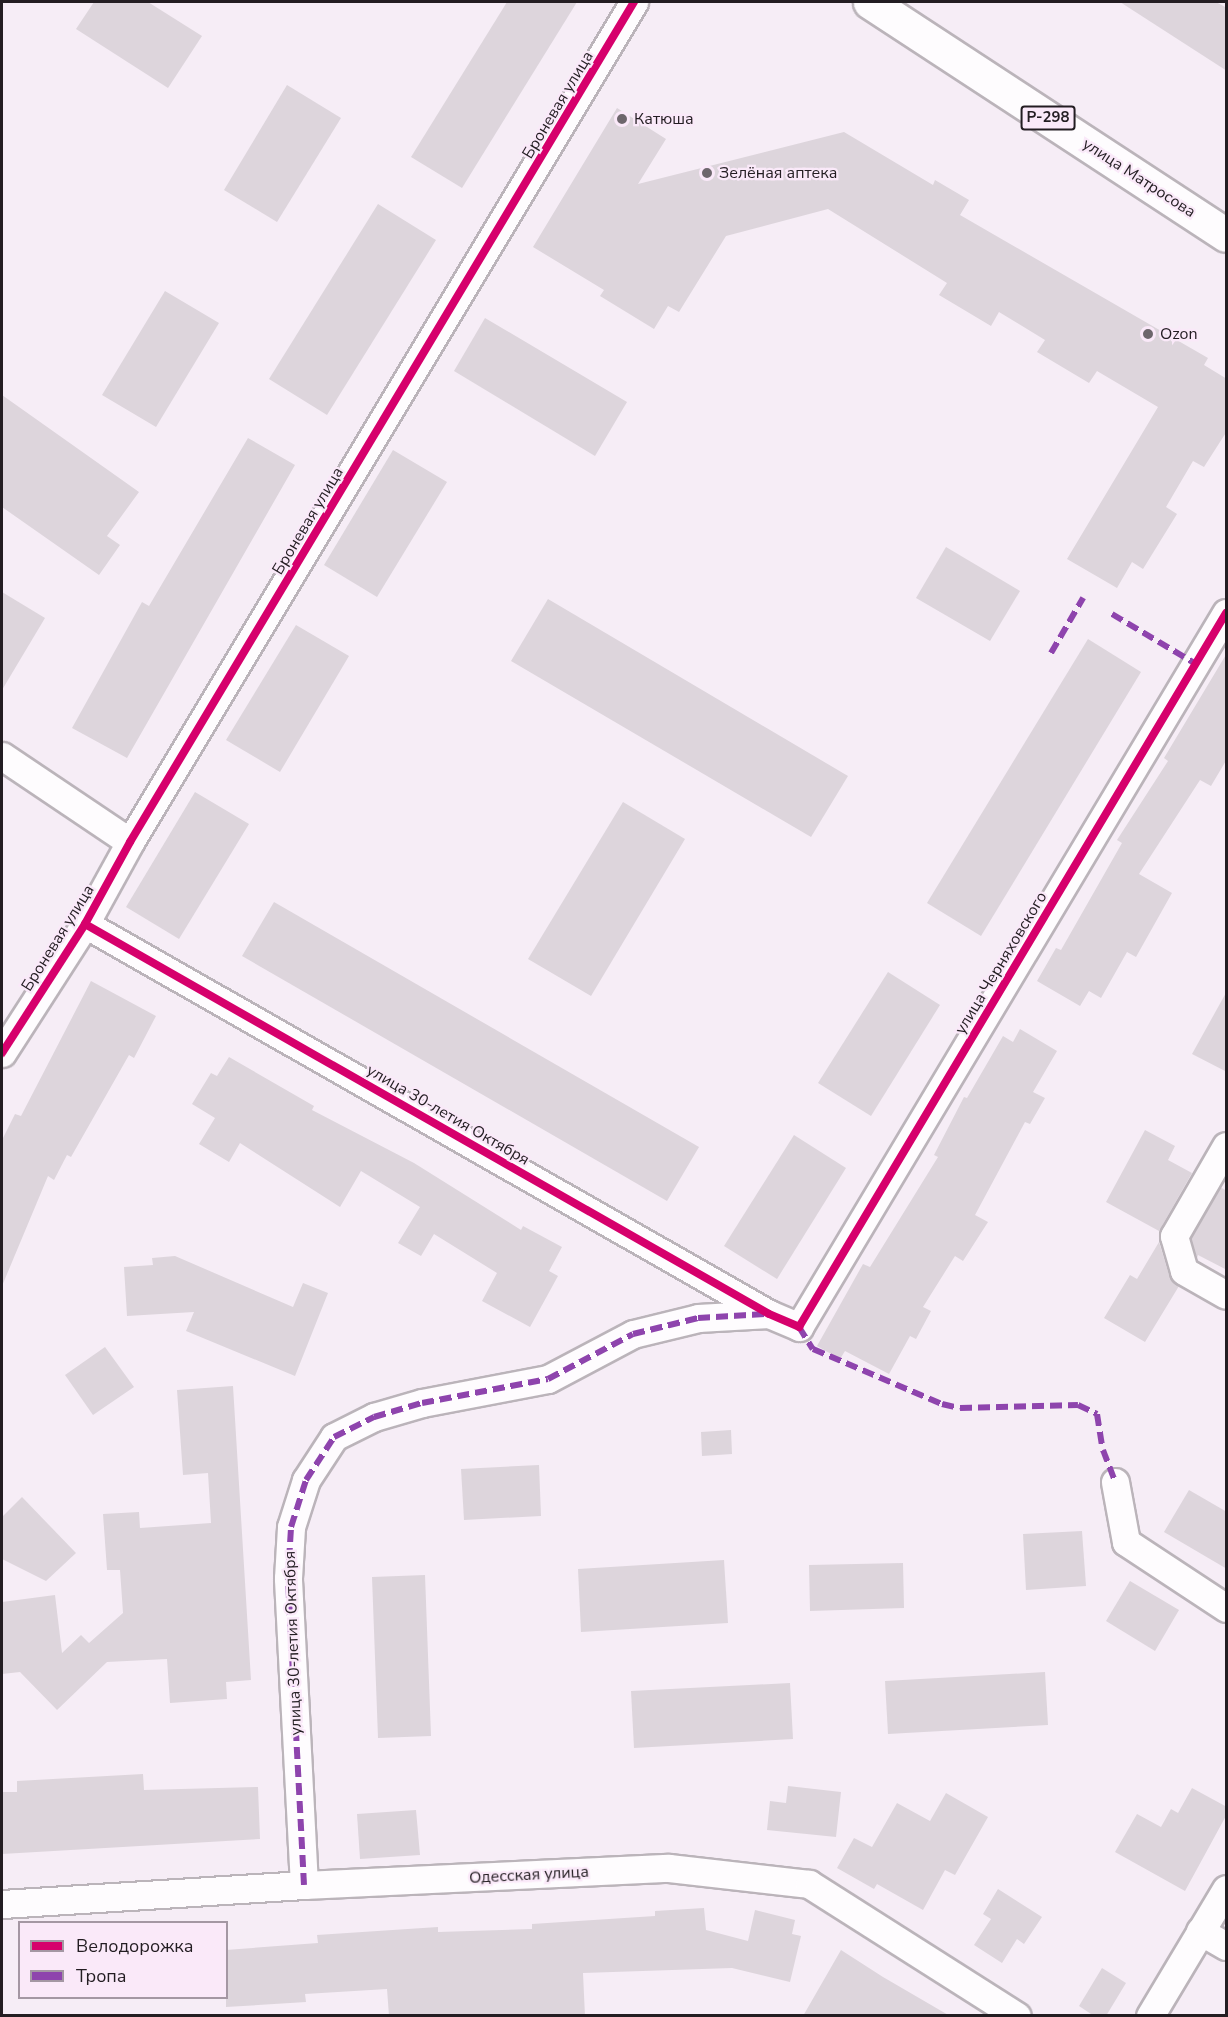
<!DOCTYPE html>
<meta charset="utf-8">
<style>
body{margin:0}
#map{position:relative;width:1228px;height:2017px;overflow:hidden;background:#f6edf6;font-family:"Nunito Sans",sans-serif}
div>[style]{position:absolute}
.building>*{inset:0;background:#ddd5dc}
.roads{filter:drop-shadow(2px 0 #bbb4ba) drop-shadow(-2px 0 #bbb4ba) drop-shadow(0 2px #bbb4ba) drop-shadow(0 -2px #bbb4ba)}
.street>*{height:27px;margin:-13.5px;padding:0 13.5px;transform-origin:13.5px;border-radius:13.5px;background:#fefcfe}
.highway>*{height:33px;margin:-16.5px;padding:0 16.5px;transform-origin:16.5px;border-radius:16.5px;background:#fefcfe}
.quiet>*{height:6px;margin-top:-3px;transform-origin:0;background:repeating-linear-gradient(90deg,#8e44ad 0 12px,transparent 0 18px)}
.cycleway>*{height:8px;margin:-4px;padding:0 4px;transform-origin:4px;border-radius:4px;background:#d6006c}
.dots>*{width:16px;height:16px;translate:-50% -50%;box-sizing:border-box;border:3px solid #fae9f9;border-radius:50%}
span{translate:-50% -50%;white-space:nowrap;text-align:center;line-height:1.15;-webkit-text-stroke:4.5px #fae9f9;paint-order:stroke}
.shield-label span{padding:2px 4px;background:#fae9f9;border:2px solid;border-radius:4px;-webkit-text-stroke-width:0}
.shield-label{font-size:15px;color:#231d22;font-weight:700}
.street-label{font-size:16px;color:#231d22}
.poi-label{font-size:16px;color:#231d22}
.left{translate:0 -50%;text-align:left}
.frame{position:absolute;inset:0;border:3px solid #231d22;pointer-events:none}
.legend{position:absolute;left:18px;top:1921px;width:210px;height:78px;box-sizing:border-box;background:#fae9f9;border:2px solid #a497a3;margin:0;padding:8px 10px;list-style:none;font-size:18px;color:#231d22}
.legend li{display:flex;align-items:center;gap:12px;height:30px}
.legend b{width:30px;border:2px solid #a497a3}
</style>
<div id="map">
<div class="building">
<i style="clip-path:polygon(94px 2px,148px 2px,202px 36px,168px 88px,76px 29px)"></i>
<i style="clip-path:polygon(507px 2px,577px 2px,462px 188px,411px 157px)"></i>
<i style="clip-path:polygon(1120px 2px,1216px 2px,1227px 8px,1227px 71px)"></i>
<i style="clip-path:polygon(287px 85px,341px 118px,277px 222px,224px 190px)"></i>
<i style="clip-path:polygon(617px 108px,666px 139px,638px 184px,844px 132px,933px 185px,935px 180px,969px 200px,960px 215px,1208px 358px,1204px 365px,1227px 379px,1227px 431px,1204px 467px,1193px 461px,1166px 507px,1177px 514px,1143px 569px,1132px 562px,1117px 588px,1067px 559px,1158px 407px,1097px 371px,1089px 383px,1037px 352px,1045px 340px,999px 312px,991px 326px,939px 295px,947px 283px,828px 209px,726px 236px,679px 312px,668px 306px,654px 329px,600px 296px,604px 290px,533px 247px)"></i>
<i style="clip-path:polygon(378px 204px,436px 240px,327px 415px,269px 379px)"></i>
<i style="clip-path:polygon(165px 291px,219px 323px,156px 427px,102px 395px)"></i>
<i style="clip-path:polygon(485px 318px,627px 402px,595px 456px,454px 371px)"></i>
<i style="clip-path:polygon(2px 395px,139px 492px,107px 536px,120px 545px,99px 575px,2px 507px)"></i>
<i style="clip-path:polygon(248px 438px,295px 465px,127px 758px,72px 728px,142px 602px,149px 606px)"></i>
<i style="clip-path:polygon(393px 450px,447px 482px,377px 597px,324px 565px)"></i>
<i style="clip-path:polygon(946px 547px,1020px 591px,990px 641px,916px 598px)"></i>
<i style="clip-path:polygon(2px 592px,45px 618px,2px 690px)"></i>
<i style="clip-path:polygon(548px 599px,848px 776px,811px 837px,511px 661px)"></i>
<i style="clip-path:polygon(296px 625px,349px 656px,280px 772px,226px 740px)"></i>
<i style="clip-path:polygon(1088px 639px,1141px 672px,981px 936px,927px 903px)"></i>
<i style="clip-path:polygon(1227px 653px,1227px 759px,1211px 786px,1200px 780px,1139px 874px,1172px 893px,1136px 957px,1127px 952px,1101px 998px,1089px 991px,1080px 1006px,1037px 981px,1056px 948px,1061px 950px,1122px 843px,1117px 840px,1168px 761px,1164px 758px)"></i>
<i style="clip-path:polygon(195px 792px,249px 824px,179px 939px,126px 907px)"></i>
<i style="clip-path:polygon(623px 802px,685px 839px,591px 996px,528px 959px)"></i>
<i style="clip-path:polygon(274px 902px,699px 1147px,667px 1201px,242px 956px)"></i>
<i style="clip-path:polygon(888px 972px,940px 1005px,871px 1116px,818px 1083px)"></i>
<i style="clip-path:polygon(91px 981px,156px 1016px,134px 1058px,129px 1055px,71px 1157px,67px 1155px,54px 1180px,48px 1176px,2px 1286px,2px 1140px,15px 1114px,21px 1116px)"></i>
<i style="clip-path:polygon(1227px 991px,1227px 1072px,1192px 1054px)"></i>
<i style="clip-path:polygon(1020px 1029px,1057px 1051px,1033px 1092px,1045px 1098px,1030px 1124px,1025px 1122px,975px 1215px,988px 1222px,963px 1261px,955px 1256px,923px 1307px,931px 1311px,916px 1339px,910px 1336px,889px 1374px,845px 1351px,840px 1359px,817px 1346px,863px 1264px,870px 1267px,938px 1157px,934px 1155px,964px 1097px,967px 1098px,1003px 1036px,1013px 1042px)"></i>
<i style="clip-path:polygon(229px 1057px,314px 1106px,312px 1110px,414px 1163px,521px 1230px,523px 1226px,562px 1247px,549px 1271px,558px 1276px,530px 1327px,482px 1301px,497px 1273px,434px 1234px,421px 1256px,398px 1243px,420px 1207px,361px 1171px,340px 1207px,240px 1143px,229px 1162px,199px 1144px,215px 1118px,192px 1104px,211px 1073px,217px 1076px)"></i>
<i style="clip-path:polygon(1145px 1130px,1175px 1146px,1168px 1160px,1192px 1173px,1159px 1231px,1106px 1202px)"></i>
<i style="clip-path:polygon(794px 1135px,846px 1168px,777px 1279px,724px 1246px)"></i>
<i style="clip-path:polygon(1220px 1187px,1227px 1191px,1227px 1270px,1198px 1255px,1197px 1258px,1191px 1238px)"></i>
<i style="clip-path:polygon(1159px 1242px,1169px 1275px,1179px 1286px,1145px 1342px,1104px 1318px,1130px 1275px,1137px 1279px)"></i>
<i style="clip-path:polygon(175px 1256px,293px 1307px,303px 1283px,328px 1293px,295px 1376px,186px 1331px,194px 1312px,127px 1316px,124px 1267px,153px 1265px,152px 1258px)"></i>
<i style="clip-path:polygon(105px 1347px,134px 1387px,93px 1415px,65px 1375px)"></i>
<i style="clip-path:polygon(233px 1386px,251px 1680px,226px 1682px,227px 1699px,170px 1703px,167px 1659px,107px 1662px,57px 1710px,20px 1672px,2px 1674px,2px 1602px,55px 1595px,62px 1653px,81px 1635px,89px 1643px,123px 1613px,120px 1570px,107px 1570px,103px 1514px,139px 1512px,140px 1528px,211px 1523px,208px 1473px,183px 1475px,177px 1390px)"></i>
<i style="clip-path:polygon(731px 1430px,732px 1454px,702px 1456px,701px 1432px)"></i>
<i style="clip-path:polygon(539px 1465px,541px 1516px,464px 1520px,461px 1469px)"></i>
<i style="clip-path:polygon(1189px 1490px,1227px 1512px,1227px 1569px,1164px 1532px)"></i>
<i style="clip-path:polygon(22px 1497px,76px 1553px,46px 1581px,2px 1559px,2px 1517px)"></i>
<i style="clip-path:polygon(1082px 1531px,1086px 1586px,1026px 1590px,1023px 1534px)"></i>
<i style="clip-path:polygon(724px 1560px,728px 1623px,581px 1632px,578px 1569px)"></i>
<i style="clip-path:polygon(903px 1563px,904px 1608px,810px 1611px,809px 1565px)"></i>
<i style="clip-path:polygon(425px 1575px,431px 1736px,378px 1738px,372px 1577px)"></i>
<i style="clip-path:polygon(1130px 1581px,1179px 1610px,1155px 1651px,1106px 1621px)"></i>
<i style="clip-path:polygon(1045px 1672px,1048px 1725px,888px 1734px,885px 1681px)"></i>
<i style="clip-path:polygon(790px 1683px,793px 1739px,634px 1748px,631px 1691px)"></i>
<i style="clip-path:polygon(143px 1774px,144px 1790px,258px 1787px,260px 1839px,2px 1854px,2px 1792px,17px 1792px,17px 1781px)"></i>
<i style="clip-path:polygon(788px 1786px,841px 1792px,836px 1837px,767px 1830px,770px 1801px,786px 1803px)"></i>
<i style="clip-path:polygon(1192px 1788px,1227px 1807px,1227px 1814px,1185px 1891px,1115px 1852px,1137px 1814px,1161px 1827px,1171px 1809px,1178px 1813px)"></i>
<i style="clip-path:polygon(946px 1793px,988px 1817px,955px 1875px,945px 1870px,923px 1910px,877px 1884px,874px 1889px,837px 1868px,854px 1838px,872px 1847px,897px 1803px,930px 1821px)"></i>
<i style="clip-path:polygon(416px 1810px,420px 1855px,360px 1859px,357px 1814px)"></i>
<i style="clip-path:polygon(998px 1889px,1042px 1917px,1024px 1944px,1017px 1939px,1002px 1963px,974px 1945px,991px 1919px,983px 1914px)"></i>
<i style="clip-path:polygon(704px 1908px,706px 1930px,748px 1941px,755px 1910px,795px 1920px,792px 1934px,801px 1936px,790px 1982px,732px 1968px,583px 1973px,585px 2016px,389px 2016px,387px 1989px,305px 1994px,306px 2002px,226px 2007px,226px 1950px,318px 1943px,317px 1935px,438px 1927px,438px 1932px,532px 1929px,532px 1924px,655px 1916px,655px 1911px)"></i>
<i style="clip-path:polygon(841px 1950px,883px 1977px,950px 2016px,803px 2016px)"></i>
<i style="clip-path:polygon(1102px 1968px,1126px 1983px,1106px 2016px,1094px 2016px,1079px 2006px)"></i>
</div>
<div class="roads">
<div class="street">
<i style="left:2px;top:756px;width:154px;rotate:33.9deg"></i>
<i style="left:85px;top:924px;width:787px;rotate:29.69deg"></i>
<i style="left:769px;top:1314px;width:33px;rotate:23deg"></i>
<i style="left:799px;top:1327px;width:832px;rotate:-59.12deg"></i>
<i style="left:2px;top:1053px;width:153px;rotate:-57.2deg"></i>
<i style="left:85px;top:924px;width:94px;rotate:-61.2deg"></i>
<i style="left:130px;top:842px;width:980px;rotate:-59.04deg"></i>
<i style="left:1226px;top:1146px;width:104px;rotate:120deg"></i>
<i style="left:1174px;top:1236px;width:36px;rotate:74deg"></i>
<i style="left:1184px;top:1271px;width:48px;rotate:29.7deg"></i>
<i style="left:1115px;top:1482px;width:61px;rotate:79.6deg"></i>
<i style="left:1126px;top:1542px;width:120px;rotate:33.4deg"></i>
<i style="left:304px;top:1885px;width:307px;rotate:-93deg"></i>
<i style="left:288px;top:1578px;width:51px;rotate:-86.6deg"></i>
<i style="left:291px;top:1527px;width:49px;rotate:-72.3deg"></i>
<i style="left:306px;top:1480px;width:51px;rotate:-56.9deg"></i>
<i style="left:334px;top:1437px;width:45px;rotate:-26.6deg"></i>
<i style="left:374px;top:1417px;width:50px;rotate:-16.3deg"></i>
<i style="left:422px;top:1403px;width:128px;rotate:-10.8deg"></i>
<i style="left:548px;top:1379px;width:96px;rotate:-27.9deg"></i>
<i style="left:633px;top:1334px;width:67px;rotate:-13.8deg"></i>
<i style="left:698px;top:1318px;width:71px;rotate:-3.2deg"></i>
<i style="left:2px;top:1904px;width:303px;rotate:-3.6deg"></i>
<i style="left:304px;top:1885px;width:365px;rotate:-2.7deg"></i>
<i style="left:669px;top:1868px;width:141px;rotate:6.5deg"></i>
<i style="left:809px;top:1884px;width:246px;rotate:32.4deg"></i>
<i style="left:1200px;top:1931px;width:30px;rotate:30deg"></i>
<i style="left:1150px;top:2016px;width:148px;rotate:-59.1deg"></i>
</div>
<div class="highway">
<i style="left:870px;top:2px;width:425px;rotate:33.2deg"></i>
</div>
</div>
<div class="quiet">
<i style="left:1112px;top:614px;width:98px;rotate:30.8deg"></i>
<i style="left:1051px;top:653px;width:64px;rotate:-59.8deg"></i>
<i style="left:799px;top:1327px;width:26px;rotate:58deg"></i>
<i style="left:813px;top:1349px;width:140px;rotate:23.1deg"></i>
<i style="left:942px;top:1404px;width:18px;rotate:13deg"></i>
<i style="left:960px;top:1408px;width:118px;rotate:-1.5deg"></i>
<i style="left:1078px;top:1405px;width:21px;rotate:25deg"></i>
<i style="left:1097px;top:1414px;width:36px;rotate:81deg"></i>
<i style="left:1103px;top:1450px;width:34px;rotate:69deg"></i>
<i style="left:304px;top:1885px;width:307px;rotate:-93deg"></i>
<i style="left:288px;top:1578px;width:51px;rotate:-86.6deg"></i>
<i style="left:291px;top:1527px;width:49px;rotate:-72.3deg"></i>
<i style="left:306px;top:1480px;width:51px;rotate:-56.9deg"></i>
<i style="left:334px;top:1437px;width:45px;rotate:-26.6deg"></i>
<i style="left:374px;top:1417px;width:50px;rotate:-16.3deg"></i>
<i style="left:422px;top:1403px;width:128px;rotate:-10.8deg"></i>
<i style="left:548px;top:1379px;width:96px;rotate:-27.9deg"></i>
<i style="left:633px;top:1334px;width:67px;rotate:-13.8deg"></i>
<i style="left:698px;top:1318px;width:67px;rotate:-3.4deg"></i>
</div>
<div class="cycleway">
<i style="left:85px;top:924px;width:787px;rotate:29.69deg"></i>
<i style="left:769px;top:1314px;width:33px;rotate:23deg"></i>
<i style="left:799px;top:1327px;width:832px;rotate:-59.12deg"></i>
<i style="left:2px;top:1053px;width:153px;rotate:-57.2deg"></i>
<i style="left:85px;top:924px;width:94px;rotate:-61.2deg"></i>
<i style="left:130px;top:842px;width:980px;rotate:-59.04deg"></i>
</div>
<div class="dots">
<i style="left:622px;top:119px;background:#6d666c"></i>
<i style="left:707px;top:173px;background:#6d666c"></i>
<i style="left:1148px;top:334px;background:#6d666c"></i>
</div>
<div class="shield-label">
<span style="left:1048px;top:118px">Р-298</span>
</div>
<div class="street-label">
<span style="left:558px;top:105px;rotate:-59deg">Броневая улица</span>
<span style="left:1139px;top:178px;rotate:33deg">улица Матросова</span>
<span style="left:308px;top:521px;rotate:-59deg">Броневая улица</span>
<span style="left:58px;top:938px;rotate:-58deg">Броневая улица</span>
<span style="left:1001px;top:963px;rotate:-59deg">улица Черняховского</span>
<span style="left:448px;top:1115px;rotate:30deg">улица 30-летия Октября</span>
<span style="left:293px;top:1643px;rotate:-92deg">улица 30-летия Октября</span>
<span style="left:529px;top:1875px;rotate:-3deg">Одесская улица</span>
</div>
<div class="poi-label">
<span class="left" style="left:634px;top:119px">Катюша</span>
<span class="left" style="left:719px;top:173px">Зелёная аптека</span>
<span class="left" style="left:1160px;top:334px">Ozon</span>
</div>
<div class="frame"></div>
<ul class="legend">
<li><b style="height:8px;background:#d6006c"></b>Велодорожка</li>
<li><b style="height:8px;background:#8e44ad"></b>Тропа</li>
</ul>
</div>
